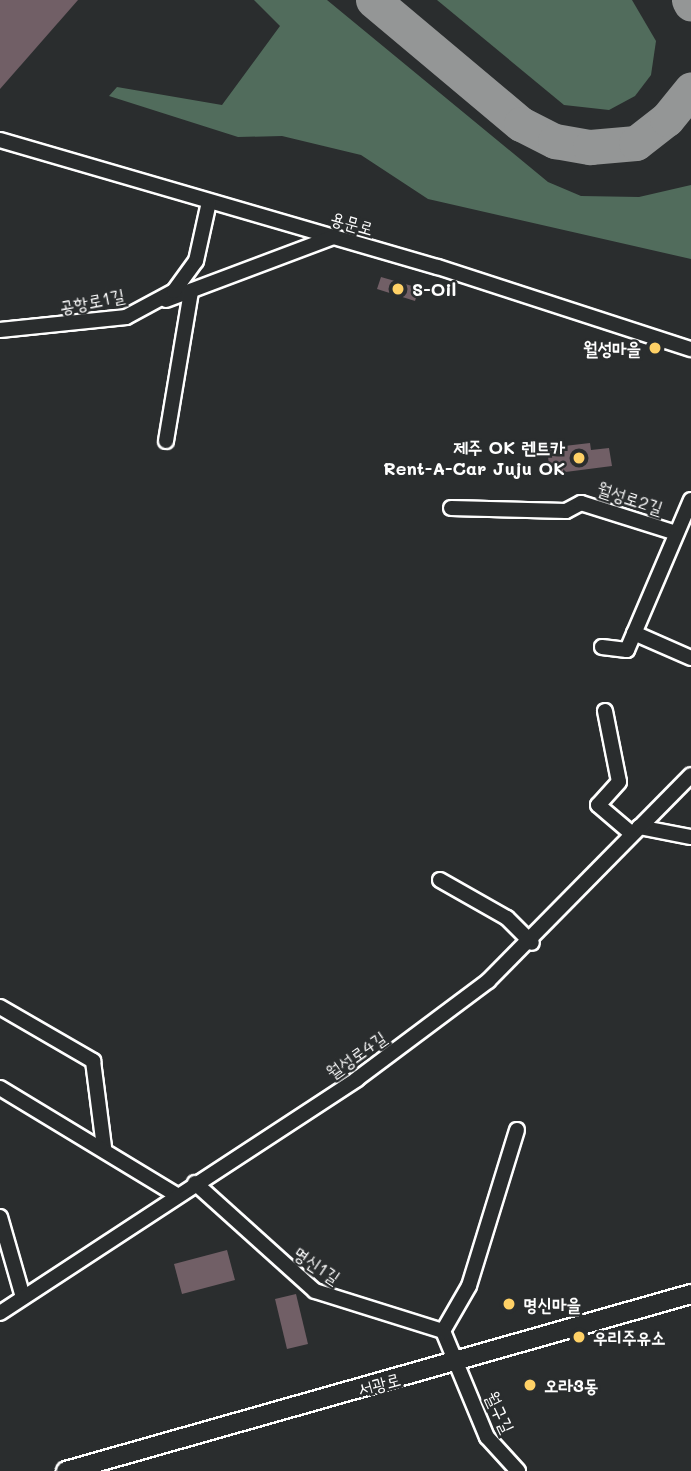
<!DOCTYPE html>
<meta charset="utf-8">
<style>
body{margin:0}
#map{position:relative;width:691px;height:1471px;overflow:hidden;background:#2a2d2e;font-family:Mali,"Poor Story",sans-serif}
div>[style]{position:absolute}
.green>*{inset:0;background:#516c5c}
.taxiway>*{height:35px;margin:-17.5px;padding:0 17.5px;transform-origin:17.5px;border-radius:17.5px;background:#949696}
.building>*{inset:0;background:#715f66}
.roads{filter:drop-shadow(2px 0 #fff) drop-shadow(-2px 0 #fff) drop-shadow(0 2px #fff) drop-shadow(0 -2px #fff)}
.minor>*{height:14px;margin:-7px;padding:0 7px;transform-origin:7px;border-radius:7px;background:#2a2d2e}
.major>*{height:18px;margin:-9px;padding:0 9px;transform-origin:9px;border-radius:9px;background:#2a2d2e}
.dots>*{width:19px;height:19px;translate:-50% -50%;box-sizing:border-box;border:4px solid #2a2d2e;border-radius:50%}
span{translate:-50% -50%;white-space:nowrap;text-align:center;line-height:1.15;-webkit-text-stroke:5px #2a2d2e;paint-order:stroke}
.street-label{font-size:18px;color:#fff}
.poi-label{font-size:18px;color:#fff;font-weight:700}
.left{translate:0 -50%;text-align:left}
.right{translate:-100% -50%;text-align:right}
</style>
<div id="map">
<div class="green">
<i style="clip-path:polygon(254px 0,327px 0,548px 182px,581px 196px,639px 197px,691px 185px,691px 259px,428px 199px,361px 155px,282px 136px,238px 137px,109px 96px,117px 87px,222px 105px,280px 26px)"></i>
<i style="clip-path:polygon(437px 0,632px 0,656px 41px,651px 75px,635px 96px,609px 110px,564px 105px)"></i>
</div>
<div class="taxiway">
<i style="left:373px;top:0;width:193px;rotate:40deg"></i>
<i style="left:521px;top:124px;width:38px;rotate:27deg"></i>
<i style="left:555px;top:141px;width:36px;rotate:10deg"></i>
<i style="left:590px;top:147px;width:46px;rotate:-5deg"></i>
<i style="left:636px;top:143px;width:39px;rotate:-38deg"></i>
<i style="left:667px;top:119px;width:38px;rotate:-51deg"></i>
<i style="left:689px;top:0;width:4px;rotate:63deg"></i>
</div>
<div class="building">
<i style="clip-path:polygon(0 0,78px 0,0 89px)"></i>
<i style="clip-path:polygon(381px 277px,419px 288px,415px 301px,377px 289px)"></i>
<i style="clip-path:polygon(590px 443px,591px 450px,609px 448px,612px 466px,550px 474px,547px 448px)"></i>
<i style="clip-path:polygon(227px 1250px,235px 1280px,182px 1294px,174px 1264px)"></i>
<i style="clip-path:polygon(296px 1294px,308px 1344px,287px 1349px,275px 1299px)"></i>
</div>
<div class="roads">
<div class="minor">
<i style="left:0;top:140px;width:456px;rotate:16.2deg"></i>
<i style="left:438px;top:267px;width:266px;rotate:18deg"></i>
<i style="left:166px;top:300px;width:179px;rotate:-20.6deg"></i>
<i style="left:0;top:330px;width:127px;rotate:-5.9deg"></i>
<i style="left:126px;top:317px;width:55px;rotate:-28.4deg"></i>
<i style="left:174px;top:291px;width:37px;rotate:-54deg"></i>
<i style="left:196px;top:261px;width:60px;rotate:-77.6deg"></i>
<i style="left:166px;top:441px;width:152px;rotate:-80.5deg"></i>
<i style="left:451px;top:508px;width:115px;rotate:1.5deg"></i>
<i style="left:566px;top:511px;width:17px;rotate:-28deg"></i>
<i style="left:581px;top:503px;width:96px;rotate:17.5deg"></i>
<i style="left:634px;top:633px;width:62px;rotate:23.7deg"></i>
<i style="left:602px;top:647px;width:25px;rotate:7deg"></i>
<i style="left:627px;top:650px;width:163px;rotate:-66.9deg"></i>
<i style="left:605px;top:711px;width:72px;rotate:78.8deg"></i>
<i style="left:619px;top:782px;width:31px;rotate:132deg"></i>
<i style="left:598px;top:805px;width:43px;rotate:40.3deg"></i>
<i style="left:639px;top:827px;width:53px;rotate:10.9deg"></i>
<i style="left:440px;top:880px;width:77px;rotate:29.6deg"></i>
<i style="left:507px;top:918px;width:35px;rotate:45deg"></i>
<i style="left:0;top:1007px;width:108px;rotate:30.1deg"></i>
<i style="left:93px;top:1061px;width:87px;rotate:82.7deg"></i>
<i style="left:0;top:1088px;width:205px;rotate:31.2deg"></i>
<i style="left:517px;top:1130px;width:163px;rotate:107.1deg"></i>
<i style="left:469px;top:1286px;width:52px;rotate:120deg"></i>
<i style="left:443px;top:1331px;width:115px;rotate:67.5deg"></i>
<i style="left:487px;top:1437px;width:46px;rotate:47.6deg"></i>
<i style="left:195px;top:1183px;width:161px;rotate:42deg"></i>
<i style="left:315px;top:1291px;width:134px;rotate:17.4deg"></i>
<i style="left:0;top:1217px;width:83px;rotate:74deg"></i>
<i style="left:0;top:1313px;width:427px;rotate:-33.2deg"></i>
<i style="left:357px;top:1079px;width:164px;rotate:-36.8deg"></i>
<i style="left:488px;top:981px;width:289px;rotate:-45.4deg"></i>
</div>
<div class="major">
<i style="left:66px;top:1471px;width:650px;rotate:-15.81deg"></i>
</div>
</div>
<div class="dots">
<i style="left:398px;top:289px;background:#ffd166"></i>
<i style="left:655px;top:348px;background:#ffd166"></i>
<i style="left:579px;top:458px;background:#ffd166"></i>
<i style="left:509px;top:1304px;background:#ffd166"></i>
<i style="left:579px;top:1337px;background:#ffd166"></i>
<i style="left:530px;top:1385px;background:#ffd166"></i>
</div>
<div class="street-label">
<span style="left:352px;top:223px;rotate:16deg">용문로</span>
<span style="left:92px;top:301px;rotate:-11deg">공항로1길</span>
<span style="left:630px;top:498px;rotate:18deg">월성로2길</span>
<span style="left:356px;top:1055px;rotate:-35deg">월성로4길</span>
<span style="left:317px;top:1265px;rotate:34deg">명신1길</span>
<span style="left:379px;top:1384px;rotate:-15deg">서광로</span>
<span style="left:500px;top:1412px;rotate:65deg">월구길</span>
</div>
<div class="poi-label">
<span class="left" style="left:412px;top:289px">S-Oil</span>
<span class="right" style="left:641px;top:348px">월성마을</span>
<span class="right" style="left:565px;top:458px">제주 OK 렌트카<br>Rent-A-Car Juju OK</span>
<span class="left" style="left:523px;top:1304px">명신마을</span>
<span class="left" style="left:593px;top:1337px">우리주유소</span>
<span class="left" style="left:544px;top:1385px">오라3동</span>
</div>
</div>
